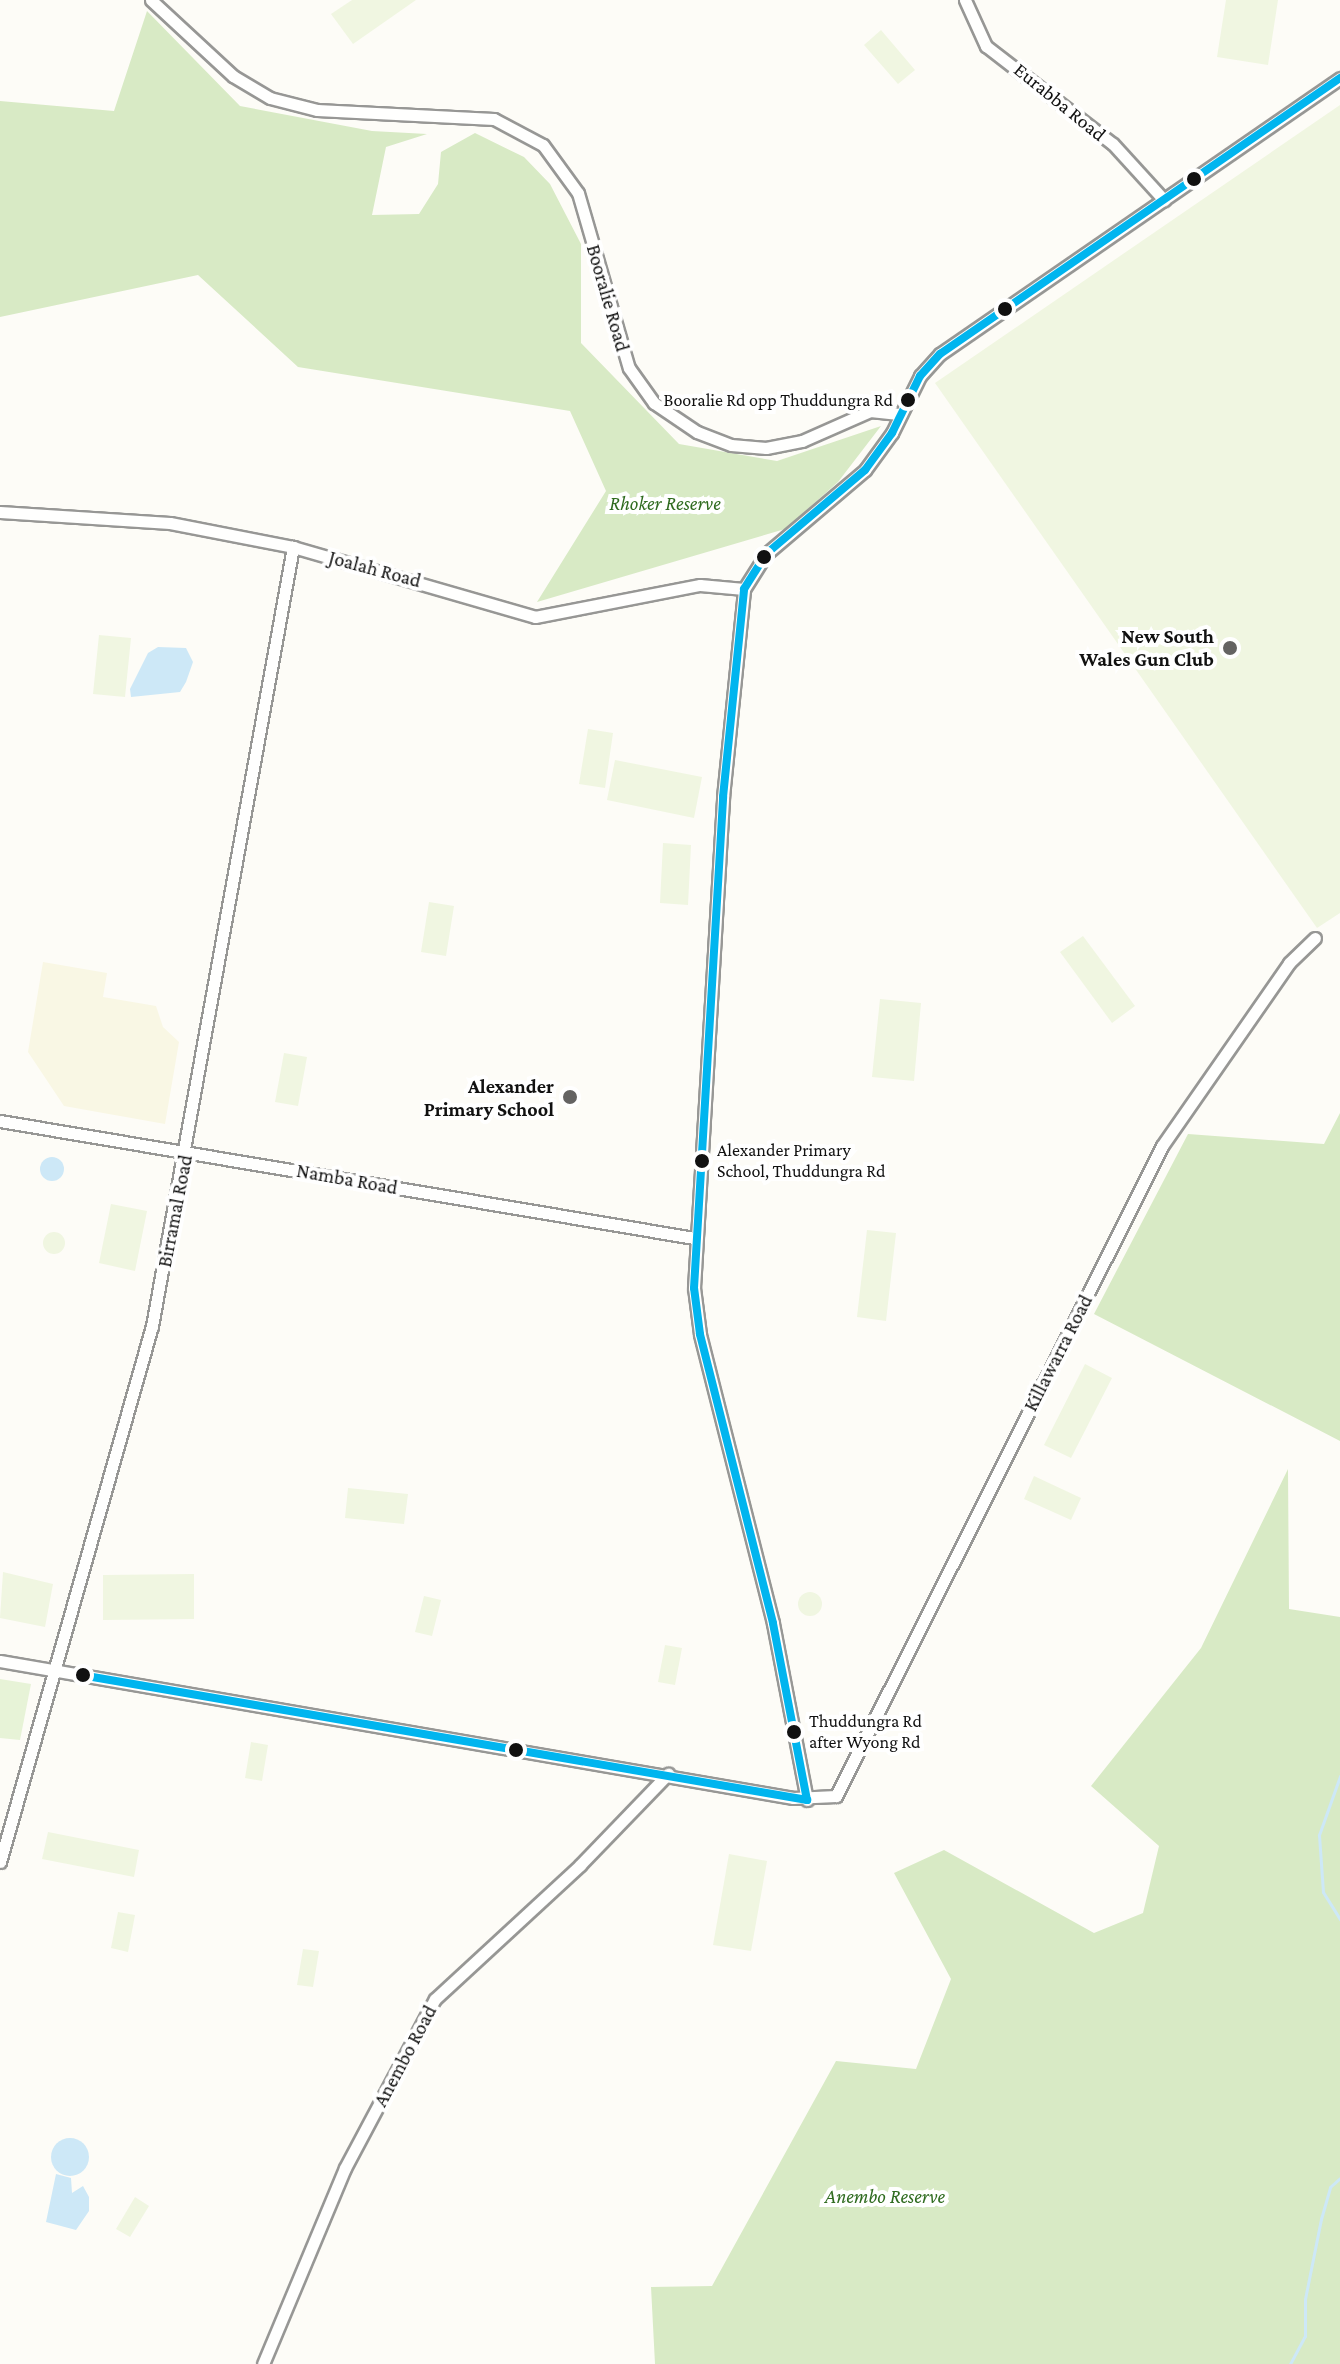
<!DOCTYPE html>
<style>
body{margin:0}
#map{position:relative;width:1340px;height:2364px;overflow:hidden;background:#fdfcf7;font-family:"Crimson Pro",serif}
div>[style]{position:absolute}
.farmland>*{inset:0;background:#f9f7e4}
.green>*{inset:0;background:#e7f3d7}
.forest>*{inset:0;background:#d8eac5}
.pitch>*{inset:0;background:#f0f6e1}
.round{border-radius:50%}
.water>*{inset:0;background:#cde8f7}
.stream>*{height:3px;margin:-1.5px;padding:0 1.5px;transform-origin:1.5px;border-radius:1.5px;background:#cde8f7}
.roads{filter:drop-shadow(2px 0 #979795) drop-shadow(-2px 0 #979795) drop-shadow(0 2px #979795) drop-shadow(0 -2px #979795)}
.street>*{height:11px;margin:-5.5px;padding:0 5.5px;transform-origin:5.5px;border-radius:5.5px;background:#fffffe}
.bus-1>*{height:8px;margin:-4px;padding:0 4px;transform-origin:4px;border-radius:4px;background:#00b5ef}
.dots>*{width:22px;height:22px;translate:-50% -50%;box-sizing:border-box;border:4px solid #fff;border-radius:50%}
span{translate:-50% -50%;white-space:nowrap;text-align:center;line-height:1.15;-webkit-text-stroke:8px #fff;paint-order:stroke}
.bus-label{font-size:18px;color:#111}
.right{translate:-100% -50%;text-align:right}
.left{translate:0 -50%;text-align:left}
.street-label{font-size:20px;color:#111}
.park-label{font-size:20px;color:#2f6b1f;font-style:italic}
.poi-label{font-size:20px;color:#111;font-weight:700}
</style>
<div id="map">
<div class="farmland">
<i style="clip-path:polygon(43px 962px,107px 973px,103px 997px,156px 1006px,163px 1027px,179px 1042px,165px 1124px,64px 1106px,28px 1052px)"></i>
</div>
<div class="green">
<i style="clip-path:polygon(0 1679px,31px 1684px,20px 1740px,0 1738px)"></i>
</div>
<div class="forest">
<i style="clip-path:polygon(147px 11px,240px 106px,372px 131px,427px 134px,386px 147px,372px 215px,419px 214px,438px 184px,441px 152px,475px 133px,524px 157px,550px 184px,581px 244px,581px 343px,679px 444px,777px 461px,881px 426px,838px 482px,785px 529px,537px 602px,606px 491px,570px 411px,298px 367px,198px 275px,0 317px,0 101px,114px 111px)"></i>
<i style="clip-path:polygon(1340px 1113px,1340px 1441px,1094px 1314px,1188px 1134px,1324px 1144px)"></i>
<i style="clip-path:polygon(1288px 1469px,1289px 1609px,1340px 1617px,1340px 2364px,655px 2364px,651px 2287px,712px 2286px,836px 2061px,916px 2069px,951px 1979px,894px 1873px,944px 1850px,1094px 1933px,1143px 1913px,1159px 1846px,1091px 1786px,1201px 1648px)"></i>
</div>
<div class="pitch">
<i style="clip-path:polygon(352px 0,416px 0,353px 44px,331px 14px)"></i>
<i style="clip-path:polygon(1226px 0,1278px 0,1268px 65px,1217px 57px)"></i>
<i style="clip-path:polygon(881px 30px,915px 70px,898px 84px,864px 45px)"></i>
<i style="clip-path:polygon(1340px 105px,1340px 913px,1317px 928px,935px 383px)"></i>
<i style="clip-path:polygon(99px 635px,131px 638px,125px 697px,93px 694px)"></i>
<i style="clip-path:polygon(588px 729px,613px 733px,605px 788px,579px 784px)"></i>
<i style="clip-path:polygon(615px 760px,702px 777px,694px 818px,607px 800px)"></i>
<i style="clip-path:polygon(663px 843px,691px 845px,688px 905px,660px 903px)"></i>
<i style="clip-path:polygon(429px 902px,454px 906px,446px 956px,421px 952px)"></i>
<i style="clip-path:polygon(1083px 936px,1135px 1006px,1112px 1023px,1060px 952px)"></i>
<i style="clip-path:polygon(880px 999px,921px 1003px,914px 1081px,872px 1077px)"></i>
<i style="clip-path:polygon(284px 1053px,307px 1057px,298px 1106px,275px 1102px)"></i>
<i style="clip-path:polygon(111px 1204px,147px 1211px,135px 1271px,99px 1263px)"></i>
<i style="clip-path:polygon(867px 1230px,896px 1233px,886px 1321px,857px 1317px)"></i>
<i class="round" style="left:43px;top:1232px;width:22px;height:22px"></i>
<i style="clip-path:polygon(1085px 1364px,1112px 1378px,1071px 1458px,1044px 1445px)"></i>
<i style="clip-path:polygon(1034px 1476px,1081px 1498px,1071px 1520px,1024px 1499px)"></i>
<i style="clip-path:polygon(348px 1488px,408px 1494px,404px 1524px,345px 1518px)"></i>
<i style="clip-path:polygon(3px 1572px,53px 1584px,45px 1627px,0 1618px)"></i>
<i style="clip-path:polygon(194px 1574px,194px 1619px,103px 1620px,103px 1575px)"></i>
<i class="round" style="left:798px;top:1592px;width:24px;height:24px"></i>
<i style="clip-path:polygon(424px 1596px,441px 1600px,432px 1636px,415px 1632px)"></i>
<i style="clip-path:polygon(665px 1645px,682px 1648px,675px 1685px,658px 1682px)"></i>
<i style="clip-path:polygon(251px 1742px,268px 1745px,262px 1781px,245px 1778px)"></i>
<i style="clip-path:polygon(48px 1832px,139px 1850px,134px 1877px,42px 1859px)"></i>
<i style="clip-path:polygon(729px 1854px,767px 1861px,751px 1951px,713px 1945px)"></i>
<i style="clip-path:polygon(118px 1912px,135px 1915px,128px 1952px,111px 1948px)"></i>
<i style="clip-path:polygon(303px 1949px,319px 1951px,313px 1987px,297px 1985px)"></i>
<i style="clip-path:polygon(135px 2197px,149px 2206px,130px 2237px,116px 2229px)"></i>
</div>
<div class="water">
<i style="clip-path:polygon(158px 647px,186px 648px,193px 662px,186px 682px,180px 692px,131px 697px,130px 689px,148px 653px)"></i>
<i class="round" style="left:40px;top:1157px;width:24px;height:24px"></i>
<i class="round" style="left:51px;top:2138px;width:38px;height:38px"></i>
<i style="clip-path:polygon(56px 2174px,71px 2178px,72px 2193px,83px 2186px,89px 2197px,89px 2211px,76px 2230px,46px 2222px)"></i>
</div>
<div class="stream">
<i style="left:1340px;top:1776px;width:63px;rotate:109.6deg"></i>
<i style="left:1319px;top:1835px;width:57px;rotate:86deg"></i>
<i style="left:1323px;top:1892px;width:32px;rotate:58deg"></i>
<i style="left:1290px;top:2364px;width:32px;rotate:-62deg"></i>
<i style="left:1305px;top:2336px;width:37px;rotate:-90deg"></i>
<i style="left:1305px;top:2299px;width:82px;rotate:-78.7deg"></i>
<i style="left:1321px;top:2219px;width:33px;rotate:-74deg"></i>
<i style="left:1330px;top:2187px;width:13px;rotate:-42deg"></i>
</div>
<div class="roads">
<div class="street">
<i style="left:151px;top:0;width:112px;rotate:42.8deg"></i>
<i style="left:233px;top:76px;width:43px;rotate:30.7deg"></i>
<i style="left:270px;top:98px;width:49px;rotate:14.3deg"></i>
<i style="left:317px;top:110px;width:177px;rotate:2.9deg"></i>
<i style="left:494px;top:119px;width:55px;rotate:28deg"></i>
<i style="left:543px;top:145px;width:59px;rotate:53.9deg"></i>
<i style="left:578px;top:193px;width:182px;rotate:73.8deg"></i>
<i style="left:629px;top:368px;width:43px;rotate:54.5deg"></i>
<i style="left:654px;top:403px;width:52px;rotate:34deg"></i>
<i style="left:697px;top:432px;width:36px;rotate:21deg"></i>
<i style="left:731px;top:445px;width:35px;rotate:5deg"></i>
<i style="left:766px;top:448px;width:37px;rotate:-11deg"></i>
<i style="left:802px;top:441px;width:74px;rotate:-23.8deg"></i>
<i style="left:870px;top:411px;width:31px;rotate:6deg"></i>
<i style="left:965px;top:0;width:51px;rotate:65.5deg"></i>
<i style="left:986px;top:46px;width:160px;rotate:37.7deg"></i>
<i style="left:1113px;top:144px;width:76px;rotate:47.7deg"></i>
<i style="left:0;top:512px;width:170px;rotate:3.7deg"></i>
<i style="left:170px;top:523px;width:125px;rotate:11deg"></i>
<i style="left:293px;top:547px;width:252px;rotate:16.1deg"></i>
<i style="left:535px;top:617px;width:168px;rotate:-11deg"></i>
<i style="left:700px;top:585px;width:44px;rotate:5.2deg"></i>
<i style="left:0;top:1121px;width:704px;rotate:9.57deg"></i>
<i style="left:0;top:1661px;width:805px;rotate:9.8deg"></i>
<i style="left:793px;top:1798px;width:43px;rotate:-2.7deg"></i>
<i style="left:836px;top:1796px;width:727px;rotate:-63.36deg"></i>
<i style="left:1162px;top:1146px;width:223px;rotate:-55.2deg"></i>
<i style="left:1289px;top:963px;width:36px;rotate:-44deg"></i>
<i style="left:807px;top:1800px;width:180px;rotate:-100.9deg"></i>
<i style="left:773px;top:1623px;width:298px;rotate:-104.2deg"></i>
<i style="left:700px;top:1334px;width:46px;rotate:-97.4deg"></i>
<i style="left:694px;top:1288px;width:492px;rotate:-86.6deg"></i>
<i style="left:723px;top:797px;width:209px;rotate:-84.2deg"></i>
<i style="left:744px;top:589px;width:41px;rotate:-57.8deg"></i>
<i style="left:766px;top:554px;width:130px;rotate:-40.3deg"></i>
<i style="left:865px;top:470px;width:46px;rotate:-53.9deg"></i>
<i style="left:892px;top:433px;width:64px;rotate:-63.8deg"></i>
<i style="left:920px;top:376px;width:30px;rotate:-48deg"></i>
<i style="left:940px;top:354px;width:486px;rotate:-34.6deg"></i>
<i style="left:0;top:1862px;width:557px;rotate:-74.17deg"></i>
<i style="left:152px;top:1326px;width:792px;rotate:-79.74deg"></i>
<i style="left:263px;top:2364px;width:212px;rotate:-67.3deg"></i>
<i style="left:345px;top:2168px;width:191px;rotate:-62deg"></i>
<i style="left:435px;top:1999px;width:197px;rotate:-42.7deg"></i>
<i style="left:580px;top:1865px;width:127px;rotate:-46deg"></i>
</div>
</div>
<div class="bus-1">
<i style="left:81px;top:1675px;width:737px;rotate:9.77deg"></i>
<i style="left:807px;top:1800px;width:180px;rotate:-100.9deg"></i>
<i style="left:773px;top:1623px;width:298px;rotate:-104.2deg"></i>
<i style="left:700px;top:1334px;width:46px;rotate:-97.4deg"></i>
<i style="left:694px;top:1288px;width:492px;rotate:-86.6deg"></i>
<i style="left:723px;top:797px;width:209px;rotate:-84.2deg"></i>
<i style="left:744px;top:589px;width:41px;rotate:-57.8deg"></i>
<i style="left:766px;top:554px;width:130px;rotate:-40.3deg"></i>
<i style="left:865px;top:470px;width:46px;rotate:-53.9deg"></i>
<i style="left:892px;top:433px;width:64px;rotate:-63.8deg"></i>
<i style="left:920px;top:376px;width:30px;rotate:-48deg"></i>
<i style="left:940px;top:354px;width:486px;rotate:-34.6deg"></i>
</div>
<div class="dots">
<i style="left:1194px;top:179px;background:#111"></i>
<i style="left:1005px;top:309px;background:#111"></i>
<i style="left:908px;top:400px;background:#111"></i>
<i style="left:764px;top:557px;background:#111"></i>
<i style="left:1230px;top:648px;background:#646362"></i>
<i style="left:570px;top:1097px;background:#646362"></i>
<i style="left:702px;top:1161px;background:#111"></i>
<i style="left:83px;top:1675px;background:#111"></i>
<i style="left:794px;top:1732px;background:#111"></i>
<i style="left:516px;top:1750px;background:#111"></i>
</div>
<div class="bus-label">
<span class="right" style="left:893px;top:400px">Booralie Rd opp Thuddungra Rd</span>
<span class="left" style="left:717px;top:1161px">Alexander Primary<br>School, Thuddungra Rd</span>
<span class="left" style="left:809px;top:1732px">Thuddungra Rd<br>after Wyong Rd</span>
</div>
<div class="street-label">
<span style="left:1060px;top:102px;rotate:39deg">Eurabba Road</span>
<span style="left:608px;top:298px;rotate:74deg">Booralie Road</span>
<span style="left:375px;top:569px;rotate:15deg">Joalah Road</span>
<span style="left:347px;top:1179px;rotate:10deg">Namba Road</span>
<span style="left:175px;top:1211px;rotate:-79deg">Birramal Road</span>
<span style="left:1058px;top:1353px;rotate:-63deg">Killawarra Road</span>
<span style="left:405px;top:2056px;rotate:-62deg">Anembo Road</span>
</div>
<div class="park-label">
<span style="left:665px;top:503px">Rhoker Reserve</span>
<span style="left:885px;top:2196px">Anembo Reserve</span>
</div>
<div class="poi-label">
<span class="right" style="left:1214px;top:648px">New South<br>Wales Gun Club</span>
<span class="right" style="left:554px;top:1098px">Alexander<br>Primary School</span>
</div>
</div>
